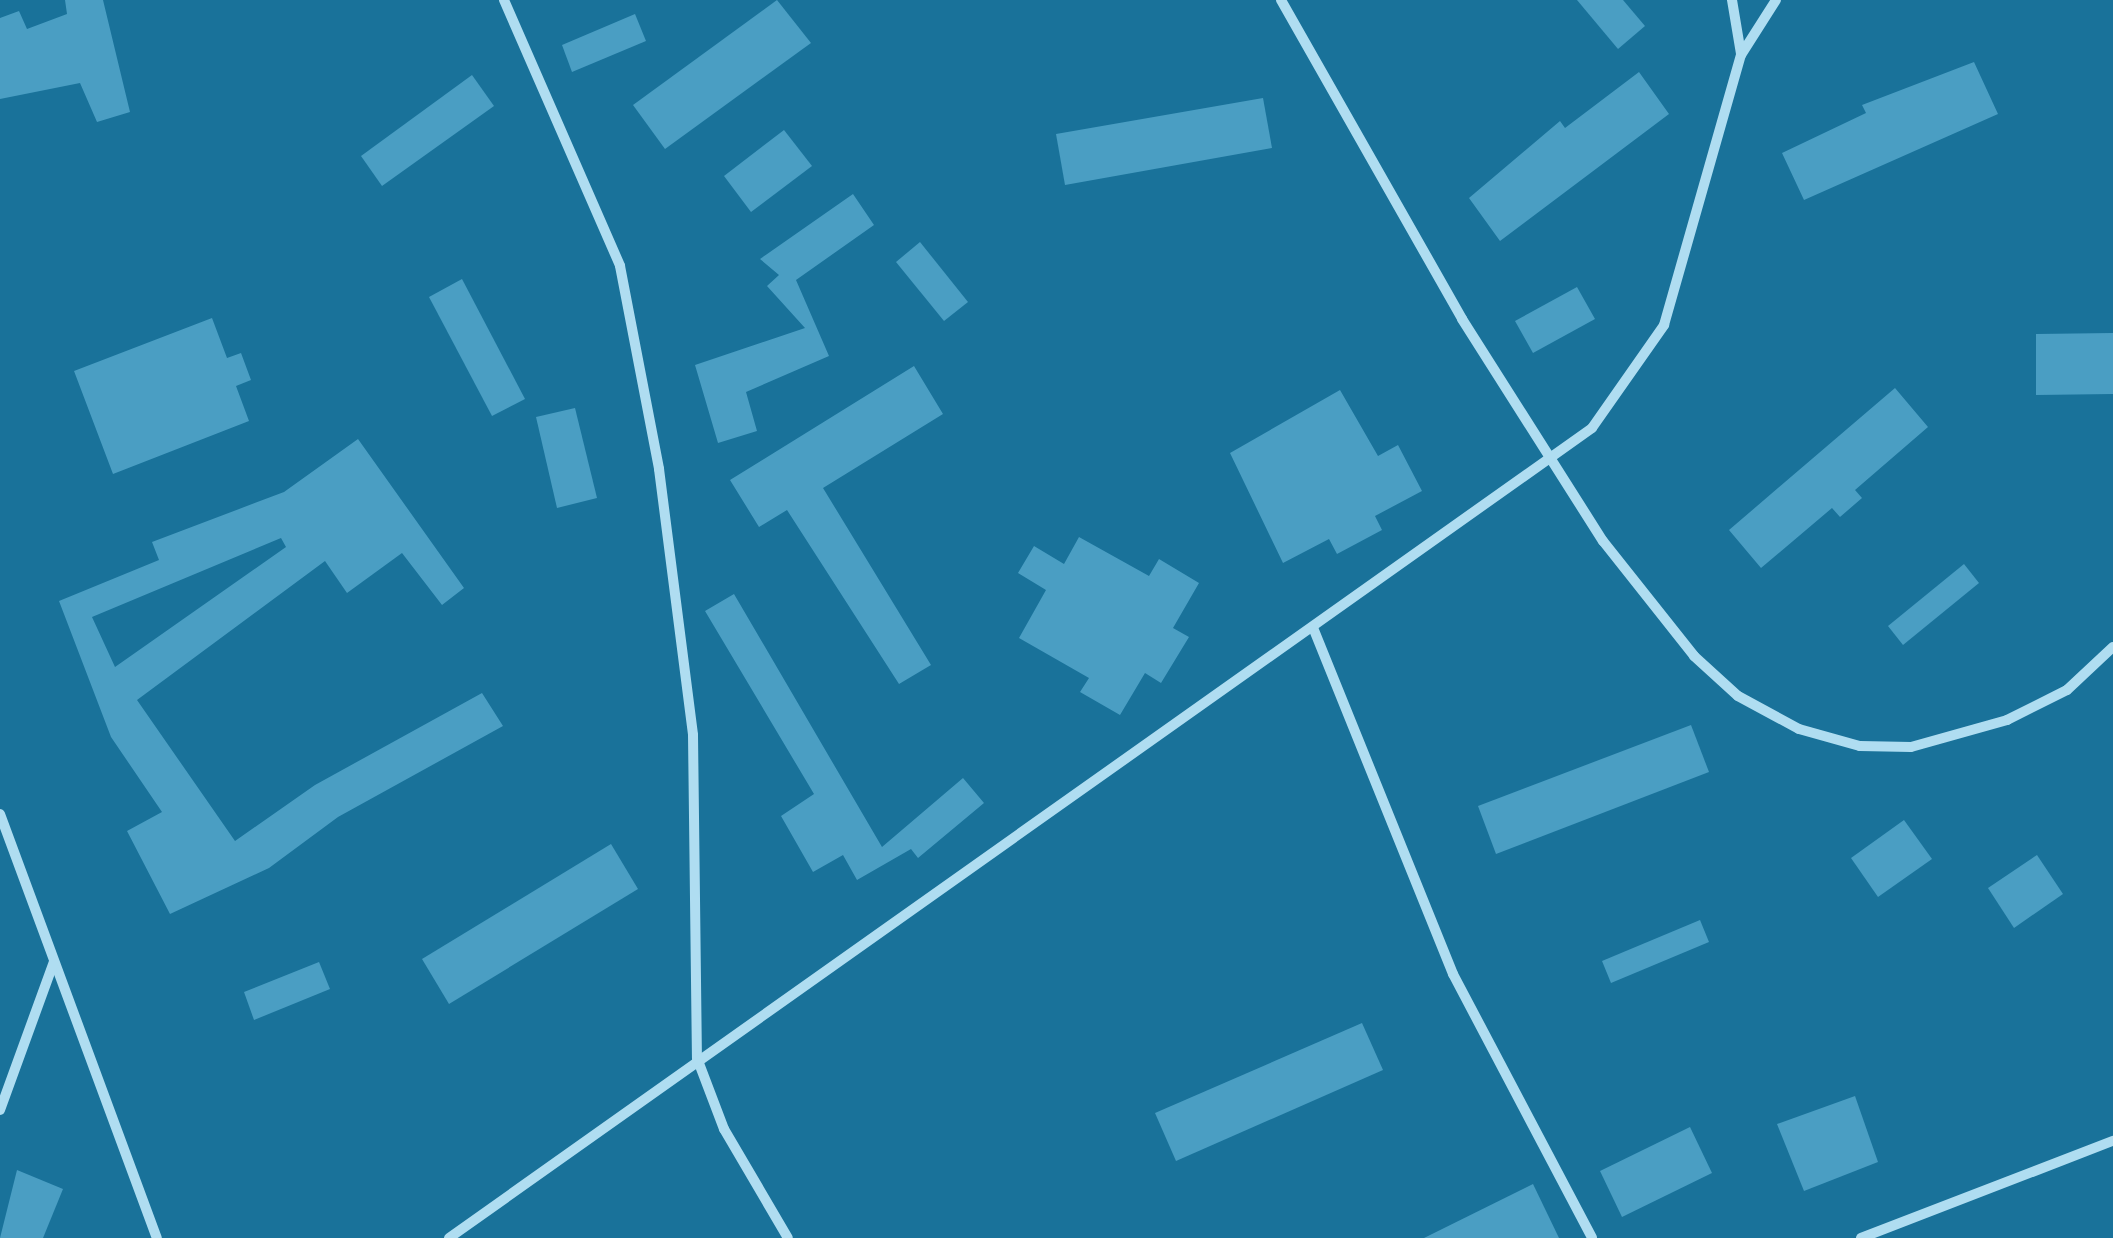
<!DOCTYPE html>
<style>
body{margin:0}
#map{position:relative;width:2113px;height:1238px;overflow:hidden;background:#19729a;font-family:Quicksand,sans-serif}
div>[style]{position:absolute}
.building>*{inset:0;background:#4a9ec3}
.minor>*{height:10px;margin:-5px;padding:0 5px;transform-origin:5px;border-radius:5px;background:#afddf1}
span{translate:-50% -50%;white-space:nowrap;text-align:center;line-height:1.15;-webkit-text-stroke:8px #19729a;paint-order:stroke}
</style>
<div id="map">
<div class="building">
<i style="clip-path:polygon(65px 0,103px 0,130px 112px,97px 122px,80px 83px,0 99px,0 18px,19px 11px,27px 29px,67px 14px)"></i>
<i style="clip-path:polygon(777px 0,811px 43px,665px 149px,633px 105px)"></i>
<i style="clip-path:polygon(1577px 0,1623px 0,1645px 26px,1618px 49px)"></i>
<i style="clip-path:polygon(635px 14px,646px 41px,572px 72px,562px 45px)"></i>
<i style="clip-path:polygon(1974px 62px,1998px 114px,1804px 200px,1782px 153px,1866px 113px,1862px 105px)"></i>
<i style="clip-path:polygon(1639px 72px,1669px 114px,1500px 241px,1469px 198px,1560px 121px,1565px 128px)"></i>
<i style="clip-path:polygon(472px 75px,494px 106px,382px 186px,361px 156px)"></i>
<i style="clip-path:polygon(1263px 98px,1272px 148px,1065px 185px,1056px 134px)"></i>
<i style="clip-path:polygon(784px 130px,812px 166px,751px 212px,724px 176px)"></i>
<i style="clip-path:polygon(853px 194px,874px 225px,796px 280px,829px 356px,746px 392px,757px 431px,718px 443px,695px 365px,805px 328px,767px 286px,779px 275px,760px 259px)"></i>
<i style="clip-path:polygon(920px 242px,968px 302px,944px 321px,896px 262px)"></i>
<i style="clip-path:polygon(462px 279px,525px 399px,492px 416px,429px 297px)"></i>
<i style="clip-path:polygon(1577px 287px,1595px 319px,1533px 353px,1515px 321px)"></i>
<i style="clip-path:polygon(212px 318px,227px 358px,241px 353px,251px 380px,236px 386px,249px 421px,113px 474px,74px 371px)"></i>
<i style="clip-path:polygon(2113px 333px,2113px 394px,2036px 395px,2036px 334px)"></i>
<i style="clip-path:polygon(914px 366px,943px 414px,823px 488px,931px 665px,899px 684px,787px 510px,759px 527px,730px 480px)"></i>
<i style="clip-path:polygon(1895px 388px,1928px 427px,1855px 490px,1862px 498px,1840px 517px,1832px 508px,1761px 568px,1729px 530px)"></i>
<i style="clip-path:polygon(1340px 390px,1378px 456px,1398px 445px,1422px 491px,1375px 516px,1382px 530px,1337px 554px,1329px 539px,1283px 563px,1230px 453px)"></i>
<i style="clip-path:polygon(575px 408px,597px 498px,557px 508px,536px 417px)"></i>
<i style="clip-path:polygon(evenodd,358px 439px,464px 588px,442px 605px,402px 553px,347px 593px,325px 561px,137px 700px,235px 841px,315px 785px,482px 693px,503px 726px,338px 817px,269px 868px,170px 914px,127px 831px,162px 812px,111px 737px,59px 601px,159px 560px,152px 542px,284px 492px,358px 439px,281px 538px,286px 547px,115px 667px,92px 617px,281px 538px)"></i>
<i style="clip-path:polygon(1079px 537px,1149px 576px,1159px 559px,1199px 583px,1173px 628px,1189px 637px,1161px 683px,1145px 673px,1120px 715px,1080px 692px,1089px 678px,1019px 638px,1046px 590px,1018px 573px,1034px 546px,1064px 564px)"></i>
<i style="clip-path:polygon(1964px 564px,1979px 583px,1903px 645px,1888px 626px)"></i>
<i style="clip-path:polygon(734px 594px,882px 847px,963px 778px,984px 803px,918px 858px,911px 849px,857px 880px,843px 855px,813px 872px,781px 816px,814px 794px,705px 611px)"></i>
<i style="clip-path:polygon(1691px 725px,1709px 772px,1496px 854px,1478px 806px)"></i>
<i style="clip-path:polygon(1904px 820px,1932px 859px,1878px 897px,1851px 858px)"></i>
<i style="clip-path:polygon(611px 844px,638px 889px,449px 1004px,422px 959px)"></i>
<i style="clip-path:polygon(2037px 855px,2063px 894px,2014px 928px,1988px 888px)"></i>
<i style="clip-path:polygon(1700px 920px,1709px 942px,1611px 983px,1602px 961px)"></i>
<i style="clip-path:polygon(319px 962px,330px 989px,254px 1020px,244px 992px)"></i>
<i style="clip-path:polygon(1362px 1023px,1383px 1070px,1176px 1161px,1155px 1113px)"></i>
<i style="clip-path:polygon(1855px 1096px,1878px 1162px,1804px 1191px,1777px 1124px)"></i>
<i style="clip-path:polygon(1690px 1127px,1712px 1173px,1622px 1217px,1600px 1171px)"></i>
<i style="clip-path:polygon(17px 1170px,63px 1189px,43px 1238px,0 1238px)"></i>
<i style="clip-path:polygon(1533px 1184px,1559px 1238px,1424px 1238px)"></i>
</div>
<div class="minor">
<i style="left:504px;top:0;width:290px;rotate:66.4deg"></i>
<i style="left:620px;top:266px;width:207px;rotate:79.1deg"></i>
<i style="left:659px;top:469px;width:268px;rotate:82.7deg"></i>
<i style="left:693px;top:735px;width:323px;rotate:89.3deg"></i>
<i style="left:697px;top:1058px;width:76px;rotate:69.2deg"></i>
<i style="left:724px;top:1129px;width:126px;rotate:59.6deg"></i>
<i style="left:1281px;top:0;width:367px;rotate:60.4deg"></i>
<i style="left:1462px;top:319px;width:263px;rotate:57.6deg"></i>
<i style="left:1603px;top:541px;width:147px;rotate:51.6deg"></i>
<i style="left:1694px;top:656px;width:59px;rotate:42.3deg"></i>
<i style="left:1738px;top:696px;width:69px;rotate:28.4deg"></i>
<i style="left:1799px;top:729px;width:63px;rotate:15.6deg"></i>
<i style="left:1860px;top:746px;width:51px;rotate:1.1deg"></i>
<i style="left:1911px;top:747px;width:100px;rotate:-15.7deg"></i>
<i style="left:2007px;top:720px;width:67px;rotate:-26.6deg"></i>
<i style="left:2067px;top:690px;width:63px;rotate:-43.1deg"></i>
<i style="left:1732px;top:0;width:55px;rotate:80.5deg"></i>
<i style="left:1314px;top:630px;width:371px;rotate:68deg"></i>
<i style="left:1453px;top:974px;width:298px;rotate:62.2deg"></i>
<i style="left:0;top:814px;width:452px;rotate:69.7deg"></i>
<i style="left:0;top:1110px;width:158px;rotate:-70deg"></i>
<i style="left:449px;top:1238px;width:1401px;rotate:-35.32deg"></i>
<i style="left:1592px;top:428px;width:126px;rotate:-55deg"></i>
<i style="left:1664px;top:325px;width:281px;rotate:-74.1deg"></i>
<i style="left:1741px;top:55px;width:65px;rotate:-57.5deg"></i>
<i style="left:1861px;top:1238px;width:270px;rotate:-21.1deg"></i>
</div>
</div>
